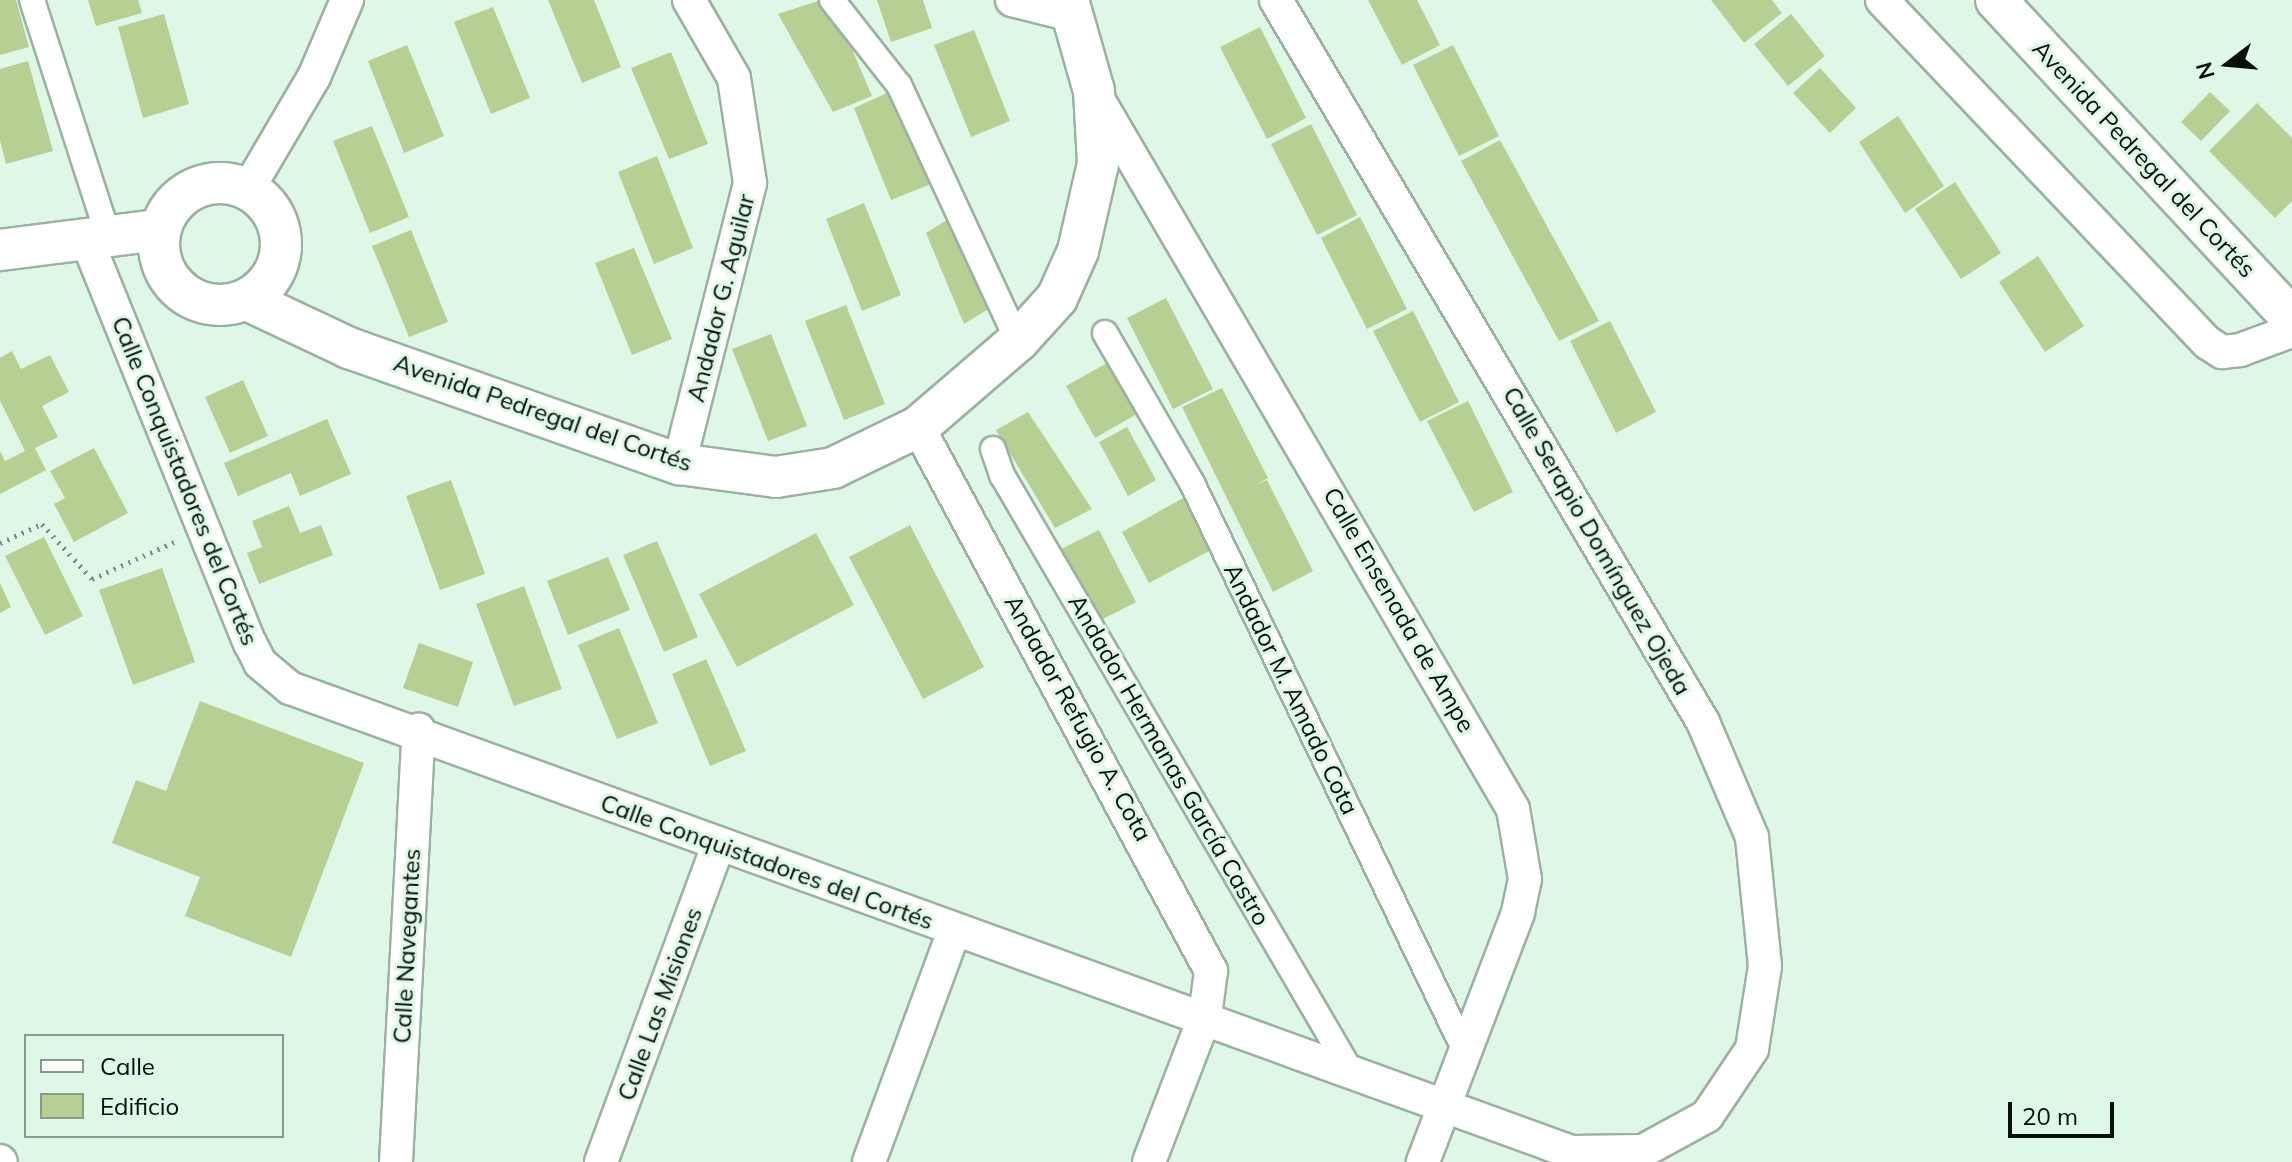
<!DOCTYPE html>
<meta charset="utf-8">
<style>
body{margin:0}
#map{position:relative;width:2292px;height:1162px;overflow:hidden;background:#dff7e6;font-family:Mulish,sans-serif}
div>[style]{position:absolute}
.building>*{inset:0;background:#b7cf92}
.path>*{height:5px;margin-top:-2.5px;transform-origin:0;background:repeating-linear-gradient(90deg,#7c8c81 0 2px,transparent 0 8px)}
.roads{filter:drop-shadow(2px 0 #9bb1a1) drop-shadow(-2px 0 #9bb1a1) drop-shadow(0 2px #9bb1a1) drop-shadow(0 -2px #9bb1a1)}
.pedestrian>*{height:24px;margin:-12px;padding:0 12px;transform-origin:12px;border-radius:12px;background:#fff}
.minor>*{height:32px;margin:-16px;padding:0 16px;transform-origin:16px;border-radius:16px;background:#fff}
.tertiary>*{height:40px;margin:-20px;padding:0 20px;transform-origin:20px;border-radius:20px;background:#fff}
.tertiary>.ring{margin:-20px;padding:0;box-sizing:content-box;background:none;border:40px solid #fff;border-radius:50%}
span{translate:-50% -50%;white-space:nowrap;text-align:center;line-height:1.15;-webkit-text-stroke:6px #dff7e6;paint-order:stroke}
.street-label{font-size:24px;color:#070f0a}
.legend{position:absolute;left:24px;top:1034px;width:260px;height:104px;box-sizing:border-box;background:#dff7e6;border:2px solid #899a8e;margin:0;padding:10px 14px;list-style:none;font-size:24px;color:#070f0a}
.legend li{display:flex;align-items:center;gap:16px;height:40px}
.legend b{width:40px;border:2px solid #899a8e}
.north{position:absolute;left:2188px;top:24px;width:80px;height:80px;-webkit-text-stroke:6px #dff7e6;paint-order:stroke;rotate:254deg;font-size:22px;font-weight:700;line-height:32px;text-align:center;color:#070f0a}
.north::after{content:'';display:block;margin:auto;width:28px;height:36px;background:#070f0a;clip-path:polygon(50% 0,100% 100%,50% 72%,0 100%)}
.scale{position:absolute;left:2008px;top:1102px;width:106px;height:36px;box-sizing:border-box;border:4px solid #070f0a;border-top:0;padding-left:10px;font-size:24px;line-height:28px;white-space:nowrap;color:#070f0a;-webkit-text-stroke:6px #dff7e6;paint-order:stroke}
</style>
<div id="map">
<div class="building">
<i style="clip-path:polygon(0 0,16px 0,29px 47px,0 55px)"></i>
<i style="clip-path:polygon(88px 0,138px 0,142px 13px,96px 26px)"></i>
<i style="clip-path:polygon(548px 0,594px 0,621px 67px,582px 83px)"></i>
<i style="clip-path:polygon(821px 0,831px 0,872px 96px,833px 112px,778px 14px)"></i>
<i style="clip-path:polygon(877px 0,923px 0,932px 28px,891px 42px)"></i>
<i style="clip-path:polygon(1368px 0,1417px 0,1440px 45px,1402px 65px)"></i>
<i style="clip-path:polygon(1711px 0,1772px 0,1782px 13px,1744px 43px)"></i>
<i style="clip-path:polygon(493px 7px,530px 98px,491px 114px,454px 22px)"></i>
<i style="clip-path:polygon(164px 14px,189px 104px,143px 118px,118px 27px)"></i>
<i style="clip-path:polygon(1791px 14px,1825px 56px,1788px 86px,1754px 44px)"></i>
<i style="clip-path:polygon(1260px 27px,1306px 118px,1267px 139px,1220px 47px)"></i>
<i style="clip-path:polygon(974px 30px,1010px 121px,971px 137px,934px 45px)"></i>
<i style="clip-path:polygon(407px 45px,444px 136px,404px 153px,368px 61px)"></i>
<i style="clip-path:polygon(1453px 45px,1499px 136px,1459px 156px,1413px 65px)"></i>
<i style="clip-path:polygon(671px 52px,708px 144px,669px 159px,631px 68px)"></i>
<i style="clip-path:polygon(28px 61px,53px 151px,6px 164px,0 140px,0 69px)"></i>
<i style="clip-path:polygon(1820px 68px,1856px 108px,1830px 133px,1793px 93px)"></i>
<i style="clip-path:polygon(2210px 92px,2230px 111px,2201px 141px,2181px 122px)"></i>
<i style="clip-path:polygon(887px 93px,931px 184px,891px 200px,854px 108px)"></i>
<i style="clip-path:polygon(2257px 103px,2292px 138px,2292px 201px,2275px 218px,2209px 151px)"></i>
<i style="clip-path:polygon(1898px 116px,1944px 186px,1905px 213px,1859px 142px)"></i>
<i style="clip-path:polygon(1311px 124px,1357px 215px,1317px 235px,1271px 144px)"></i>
<i style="clip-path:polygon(372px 126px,409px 217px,370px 233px,333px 141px)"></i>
<i style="clip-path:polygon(1500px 140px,1599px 321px,1559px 341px,1461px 161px)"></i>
<i style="clip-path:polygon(657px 156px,693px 248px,654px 264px,618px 172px)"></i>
<i style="clip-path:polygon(1955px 182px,2001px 253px,1961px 279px,1915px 209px)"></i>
<i style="clip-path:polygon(864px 203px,901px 295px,862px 311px,826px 219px)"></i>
<i style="clip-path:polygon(1360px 217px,1407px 309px,1367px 329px,1321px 238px)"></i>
<i style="clip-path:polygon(950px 218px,992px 307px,964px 324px,926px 233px)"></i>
<i style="clip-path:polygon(411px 230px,448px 322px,409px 337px,372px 246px)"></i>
<i style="clip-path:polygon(634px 248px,672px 339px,632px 355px,595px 263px)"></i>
<i style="clip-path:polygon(2038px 256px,2084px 326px,2045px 352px,1999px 282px)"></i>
<i style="clip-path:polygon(1166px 298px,1213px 389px,1173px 409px,1127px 318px)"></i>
<i style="clip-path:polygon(846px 305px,885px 404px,844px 420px,805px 321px)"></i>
<i style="clip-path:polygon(1413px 311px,1459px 402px,1420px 422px,1373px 331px)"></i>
<i style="clip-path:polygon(1610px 321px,1656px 412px,1616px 433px,1570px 341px)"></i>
<i style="clip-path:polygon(771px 334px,807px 426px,768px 441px,732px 349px)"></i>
<i style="clip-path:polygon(12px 351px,21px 369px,50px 355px,69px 392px,42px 406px,58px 437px,35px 448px,46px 470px,0 494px,0 451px,5px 461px,25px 451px,0 401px,0 358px)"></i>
<i style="clip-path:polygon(1107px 363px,1137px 414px,1095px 438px,1066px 386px)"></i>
<i style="clip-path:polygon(243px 380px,268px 436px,230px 453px,205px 397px)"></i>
<i style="clip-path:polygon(1222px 388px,1268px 478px,1255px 485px,1267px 480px,1313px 571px,1273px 592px,1182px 407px)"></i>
<i style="clip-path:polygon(1468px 401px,1513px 492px,1474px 512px,1427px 421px)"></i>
<i style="clip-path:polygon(1028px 412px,1092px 509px,1055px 528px,996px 430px)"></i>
<i style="clip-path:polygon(327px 419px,351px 474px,300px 496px,291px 473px,238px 496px,224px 463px)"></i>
<i style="clip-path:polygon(1127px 427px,1156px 480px,1128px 496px,1099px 442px)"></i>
<i style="clip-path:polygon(94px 448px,128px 513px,74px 542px,54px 504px,65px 498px,50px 471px)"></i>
<i style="clip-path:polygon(451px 480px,485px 574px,440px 590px,406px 496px)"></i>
<i style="clip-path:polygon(1185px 497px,1213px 549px,1149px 583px,1122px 532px)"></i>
<i style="clip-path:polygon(289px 506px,300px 533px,321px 525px,333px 555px,259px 584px,247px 553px,262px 547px,252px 521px)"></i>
<i style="clip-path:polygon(910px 525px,984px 667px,923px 699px,849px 557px)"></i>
<i style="clip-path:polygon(1099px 530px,1136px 602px,1099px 621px,1061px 549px)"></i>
<i style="clip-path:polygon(816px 533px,854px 605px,737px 667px,699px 594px)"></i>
<i style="clip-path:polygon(44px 537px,83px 616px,45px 635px,5px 556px)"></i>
<i style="clip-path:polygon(657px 541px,698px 637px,664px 652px,623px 555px)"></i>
<i style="clip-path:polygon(608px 557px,630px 610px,568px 635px,547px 581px)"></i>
<i style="clip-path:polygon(162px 568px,195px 662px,133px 685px,99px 590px)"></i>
<i style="clip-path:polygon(0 583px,11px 607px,0 613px)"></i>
<i style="clip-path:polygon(524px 586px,562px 689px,514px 706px,476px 604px)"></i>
<i style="clip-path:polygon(619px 628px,658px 723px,617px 739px,578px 645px)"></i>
<i style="clip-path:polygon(419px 643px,473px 662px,458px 707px,403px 688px)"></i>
<i style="clip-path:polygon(706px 659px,746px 751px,710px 766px,672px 674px)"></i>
<i style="clip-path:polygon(200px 701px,364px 763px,291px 957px,185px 916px,200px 877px,112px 843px,136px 780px,166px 791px)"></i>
</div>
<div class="path">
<i style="left:0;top:543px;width:46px;rotate:-24.3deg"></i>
<i style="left:42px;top:524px;width:74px;rotate:47.7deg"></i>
<i style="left:92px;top:579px;width:90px;rotate:-24.3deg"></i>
</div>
<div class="roads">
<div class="pedestrian">
<i style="left:32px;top:0;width:251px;rotate:72.1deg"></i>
<i style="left:832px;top:0;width:108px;rotate:51.8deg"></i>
<i style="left:899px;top:85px;width:282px;rotate:65.1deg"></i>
<i style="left:1105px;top:333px;width:173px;rotate:59.9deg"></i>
<i style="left:1192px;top:483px;width:630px;rotate:64.33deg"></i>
<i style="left:993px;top:449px;width:28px;rotate:71deg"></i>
<i style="left:1002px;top:475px;width:687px;rotate:59.67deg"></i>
</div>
<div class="minor">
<i style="left:1012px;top:0;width:62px;rotate:14deg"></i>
<i style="left:1882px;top:0;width:473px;rotate:46.5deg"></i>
<i style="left:2208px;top:343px;width:17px;rotate:33deg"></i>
<i style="left:2222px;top:352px;width:18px;rotate:-6deg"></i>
<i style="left:2240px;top:350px;width:55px;rotate:-20.1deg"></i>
<i style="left:1095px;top:94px;width:828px;rotate:59.69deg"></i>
<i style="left:1513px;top:809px;width:71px;rotate:80.3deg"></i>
<i style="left:1525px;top:879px;width:35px;rotate:102deg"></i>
<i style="left:1518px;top:913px;width:267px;rotate:110.9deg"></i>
<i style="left:248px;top:189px;width:130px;rotate:-59.5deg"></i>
<i style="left:314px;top:77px;width:84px;rotate:-66.8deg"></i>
<i style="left:88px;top:243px;width:432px;rotate:68deg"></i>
<i style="left:250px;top:643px;width:22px;rotate:63deg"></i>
<i style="left:260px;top:663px;width:39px;rotate:40deg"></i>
<i style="left:290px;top:688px;width:1362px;rotate:19.91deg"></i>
<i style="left:1571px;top:1152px;width:72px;rotate:-0.8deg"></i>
<i style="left:1643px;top:1151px;width:73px;rotate:-28.7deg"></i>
<i style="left:1707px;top:1116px;width:81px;rotate:-56.1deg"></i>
<i style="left:1752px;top:1049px;width:84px;rotate:-81.1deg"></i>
<i style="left:1765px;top:966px;width:130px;rotate:-95.8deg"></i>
<i style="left:1752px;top:837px;width:125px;rotate:-113.1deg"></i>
<i style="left:1703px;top:722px;width:839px;rotate:-120.6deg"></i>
<i style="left:918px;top:427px;width:618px;rotate:61.69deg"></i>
<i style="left:1211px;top:971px;width:45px;rotate:97.6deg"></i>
<i style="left:1205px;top:1016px;width:156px;rotate:111deg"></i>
<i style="left:679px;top:464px;width:290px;rotate:-75.8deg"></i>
<i style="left:750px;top:183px;width:106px;rotate:-98.7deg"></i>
<i style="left:734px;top:78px;width:90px;rotate:-120deg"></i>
<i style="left:0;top:1161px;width:1px;rotate:45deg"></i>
<i style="left:396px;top:1162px;width:433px;rotate:-87deg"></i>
<i style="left:601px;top:1162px;width:337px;rotate:-69.7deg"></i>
<i style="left:869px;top:1162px;width:246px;rotate:-69.8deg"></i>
</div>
<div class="tertiary">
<i style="left:1996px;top:0;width:434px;rotate:47.1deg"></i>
<i class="ring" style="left:159px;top:183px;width:82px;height:82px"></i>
<i style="left:0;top:250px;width:160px;rotate:-7.2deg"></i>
<i style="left:247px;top:300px;width:113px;rotate:25.2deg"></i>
<i style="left:349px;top:348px;width:350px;rotate:19.4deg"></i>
<i style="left:679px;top:464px;width:98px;rotate:7.6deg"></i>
<i style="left:776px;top:477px;width:58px;rotate:-9deg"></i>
<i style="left:833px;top:468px;width:94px;rotate:-25.8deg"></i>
<i style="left:918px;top:427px;width:132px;rotate:-40.7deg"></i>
<i style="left:1018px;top:341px;width:58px;rotate:-47.8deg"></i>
<i style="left:1057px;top:298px;width:51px;rotate:-65.9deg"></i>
<i style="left:1078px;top:251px;width:89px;rotate:-77.1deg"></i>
<i style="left:1098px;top:164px;width:73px;rotate:-93.1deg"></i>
<i style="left:1094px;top:91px;width:95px;rotate:-105.9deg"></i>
</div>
</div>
<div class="street-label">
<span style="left:2144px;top:159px;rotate:47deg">Avenida Pedregal del Cortés</span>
<span style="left:721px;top:298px;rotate:-76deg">Andador G. Aguilar</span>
<span style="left:543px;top:413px;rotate:19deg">Avenida Pedregal del Cortés</span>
<span style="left:185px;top:481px;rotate:68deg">Calle Conquistadores del Cortés</span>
<span style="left:1597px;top:541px;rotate:60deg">Calle Serapio Domínguez Ojeda</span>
<span style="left:1399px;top:610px;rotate:60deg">Calle Ensenada de Ampe</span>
<span style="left:1291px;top:689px;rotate:64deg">Andador M. Amado Cota</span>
<span style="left:1078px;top:718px;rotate:61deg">Andador Refugio A. Cota</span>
<span style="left:1169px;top:760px;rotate:60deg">Andador Hermanas García Castro</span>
<span style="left:767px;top:862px;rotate:20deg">Calle Conquistadores del Cortés</span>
<span style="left:407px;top:946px;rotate:-87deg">Calle Navegantes</span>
<span style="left:660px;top:1004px;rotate:-70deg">Calle Las Misiones</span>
</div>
<ul class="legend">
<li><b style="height:10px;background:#fff"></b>Calle</li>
<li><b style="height:22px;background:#b7cf92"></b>Edificio</li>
</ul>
<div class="north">N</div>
<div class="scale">20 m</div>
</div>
